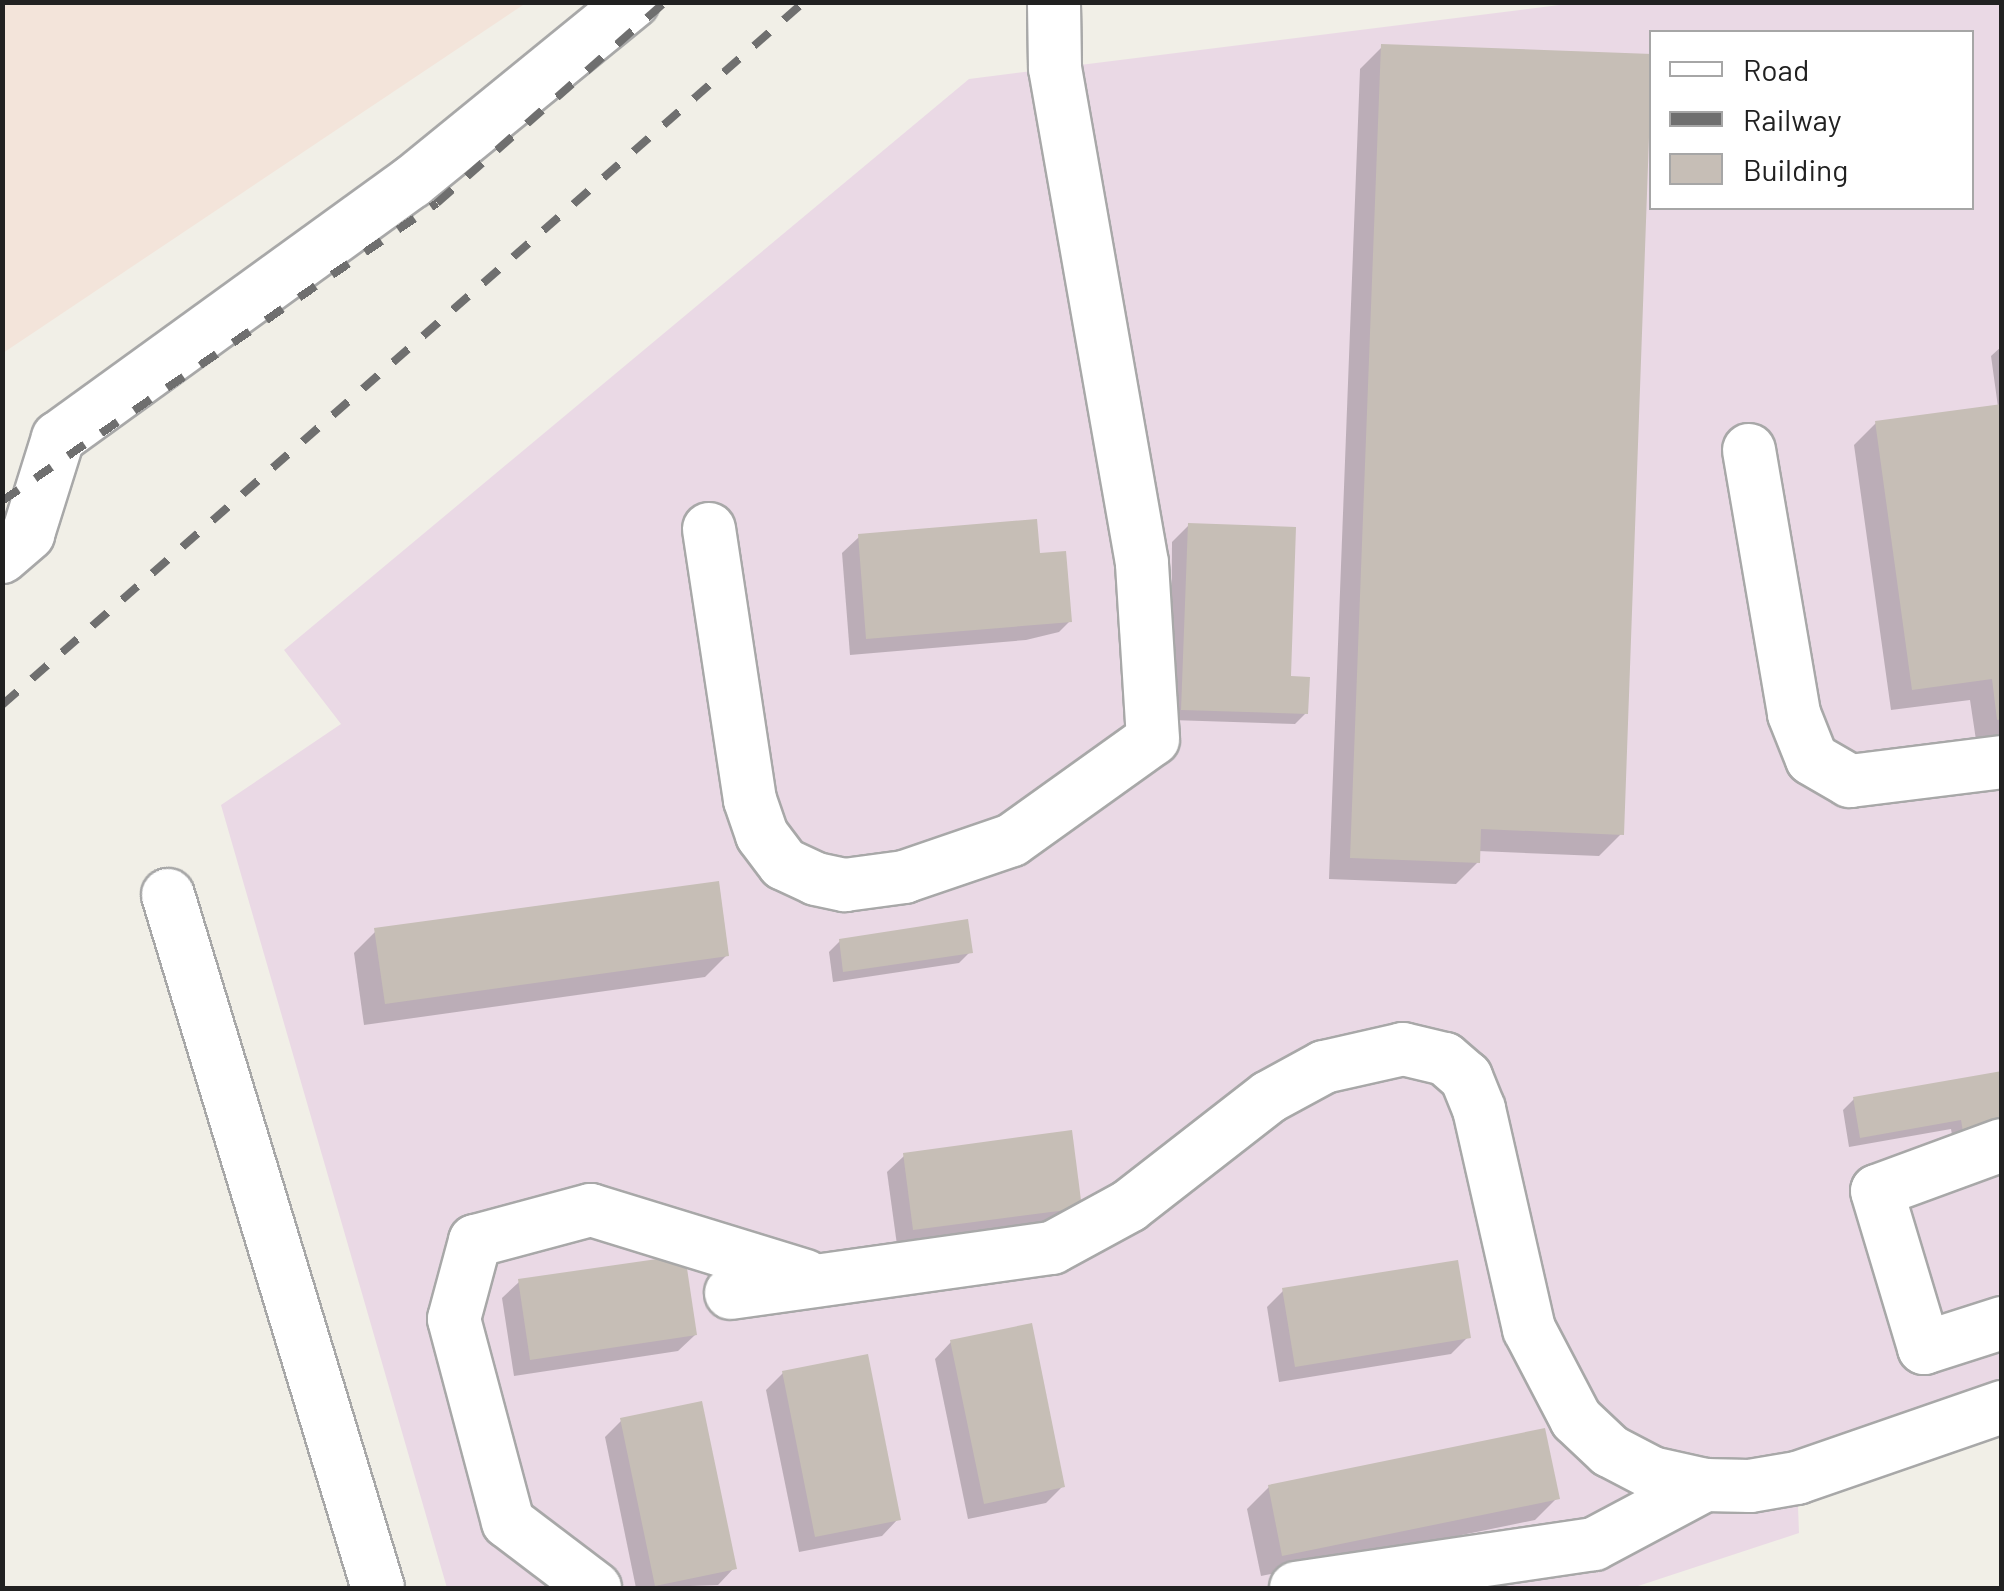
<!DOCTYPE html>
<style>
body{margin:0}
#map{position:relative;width:2004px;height:1591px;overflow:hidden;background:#f1efe7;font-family:Barlow,sans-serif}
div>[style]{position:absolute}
.industrial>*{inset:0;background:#ead9e5}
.military>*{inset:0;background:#f3e4da}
.shadow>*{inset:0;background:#0003}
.building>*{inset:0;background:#c6beb6}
.roads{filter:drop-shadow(2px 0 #a8a8a8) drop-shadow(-2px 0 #a8a8a8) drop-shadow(0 2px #a8a8a8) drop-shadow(0 -2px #a8a8a8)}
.minor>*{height:52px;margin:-26px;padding:0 26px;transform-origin:26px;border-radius:26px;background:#fff}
.rail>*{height:8px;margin-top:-4px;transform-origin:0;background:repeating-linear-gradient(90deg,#6f6f6f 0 20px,transparent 0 40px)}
span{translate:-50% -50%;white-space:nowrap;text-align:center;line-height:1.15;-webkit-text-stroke:8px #fff;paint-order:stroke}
.frame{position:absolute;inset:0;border:5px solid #212121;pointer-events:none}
.legend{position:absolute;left:1649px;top:30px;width:325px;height:180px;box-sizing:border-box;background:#fff;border:2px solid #a6a6a6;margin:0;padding:12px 18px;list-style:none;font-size:30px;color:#212121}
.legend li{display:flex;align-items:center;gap:20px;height:50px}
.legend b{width:50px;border:2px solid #a6a6a6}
</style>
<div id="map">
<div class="industrial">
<i style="clip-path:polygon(evenodd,1575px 3px,2001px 3px,2001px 1387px,1796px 1453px,1799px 1533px,1632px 1588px,447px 1588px,221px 805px,341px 724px,284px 650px,969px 79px,1575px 3px,1652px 32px,1972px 32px,1972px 208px,1652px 208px,1652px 32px)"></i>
</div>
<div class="military">
<i style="clip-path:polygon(3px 2px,526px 2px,526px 3px,3px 353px)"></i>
</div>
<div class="shadow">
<i style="clip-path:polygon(1382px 47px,1621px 834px,1599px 856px,1478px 851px,1478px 862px,1456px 884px,1329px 879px,1360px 69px)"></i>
<i style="clip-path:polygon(2002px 346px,2002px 737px,1976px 740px,1970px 700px,1891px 710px,1854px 445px,1876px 423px,1998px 407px,1991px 356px)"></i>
<i style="clip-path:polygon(1189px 525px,1288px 678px,1306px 713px,1295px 724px,1171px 720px,1172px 542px)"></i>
<i style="clip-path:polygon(859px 537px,1037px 555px,1070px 621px,1059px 632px,1026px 640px,850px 655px,842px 553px)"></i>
<i style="clip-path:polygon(376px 931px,727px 955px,705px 977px,364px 1025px,354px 953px)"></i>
<i style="clip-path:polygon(840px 941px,970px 952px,959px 963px,833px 982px,829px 952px)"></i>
<i style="clip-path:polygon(2002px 1073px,2002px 1132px,1953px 1141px,1951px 1129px,1849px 1147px,1843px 1110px,1854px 1099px)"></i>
<i style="clip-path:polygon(904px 1156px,1079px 1207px,1063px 1224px,897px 1245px,887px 1172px)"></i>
<i style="clip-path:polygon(519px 1282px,695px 1335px,678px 1351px,514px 1376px,502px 1298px)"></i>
<i style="clip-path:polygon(1283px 1291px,1468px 1337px,1451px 1354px,1279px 1382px,1267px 1307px)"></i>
<i style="clip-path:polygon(951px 1342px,1063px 1486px,1046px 1503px,968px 1519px,935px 1359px)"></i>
<i style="clip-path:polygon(783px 1373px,898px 1519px,882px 1536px,799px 1552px,766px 1390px)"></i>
<i style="clip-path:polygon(622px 1420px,734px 1568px,718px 1585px,636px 1588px,605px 1437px)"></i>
<i style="clip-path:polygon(1269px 1487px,1557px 1498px,1535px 1520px,1261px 1576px,1247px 1509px)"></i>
</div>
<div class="building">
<i style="clip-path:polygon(1381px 44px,1652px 54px,1624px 835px,1481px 829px,1480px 863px,1350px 858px)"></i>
<i style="clip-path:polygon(2002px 404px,2002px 719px,1997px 720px,1992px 679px,1912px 690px,1875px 421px)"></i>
<i style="clip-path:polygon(1037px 519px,1040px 553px,1066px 551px,1072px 622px,866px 639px,858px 534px)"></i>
<i style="clip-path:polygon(1188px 523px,1296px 527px,1291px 676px,1310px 677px,1308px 714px,1181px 710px)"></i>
<i style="clip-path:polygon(719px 881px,729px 956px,385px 1004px,374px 928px)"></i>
<i style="clip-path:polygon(968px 919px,973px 953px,843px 972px,839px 939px)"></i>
<i style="clip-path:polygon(2002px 1071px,2002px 1125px,1963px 1132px,1961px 1120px,1860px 1138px,1853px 1097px)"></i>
<i style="clip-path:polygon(1072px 1130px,1082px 1208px,913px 1230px,903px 1153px)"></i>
<i style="clip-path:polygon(685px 1255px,697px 1335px,530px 1360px,518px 1279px)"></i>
<i style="clip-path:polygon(1458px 1260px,1471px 1338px,1295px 1367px,1282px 1288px)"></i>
<i style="clip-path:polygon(1032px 1323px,1065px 1487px,984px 1504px,950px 1340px)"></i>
<i style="clip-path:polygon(868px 1354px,901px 1520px,815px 1537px,782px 1371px)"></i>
<i style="clip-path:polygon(702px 1401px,737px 1569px,655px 1586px,620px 1418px)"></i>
<i style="clip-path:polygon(1545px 1428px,1560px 1499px,1282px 1556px,1268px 1485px)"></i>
</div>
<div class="roads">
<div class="minor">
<i style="left:1749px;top:450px;width:268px;rotate:80.3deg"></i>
<i style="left:1794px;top:714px;width:48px;rotate:68.2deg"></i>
<i style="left:1812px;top:759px;width:44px;rotate:30.1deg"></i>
<i style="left:1850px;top:781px;width:153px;rotate:-7.1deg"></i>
<i style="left:709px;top:529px;width:274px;rotate:81.4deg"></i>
<i style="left:750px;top:800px;width:37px;rotate:71deg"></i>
<i style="left:762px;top:835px;width:36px;rotate:53deg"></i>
<i style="left:784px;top:864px;width:35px;rotate:25deg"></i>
<i style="left:816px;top:879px;width:30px;rotate:12deg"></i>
<i style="left:845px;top:885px;width:60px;rotate:-7.7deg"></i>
<i style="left:904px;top:877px;width:114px;rotate:-18.9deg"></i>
<i style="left:1012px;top:840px;width:173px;rotate:-35.6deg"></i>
<i style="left:1153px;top:739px;width:176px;rotate:-93.6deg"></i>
<i style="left:1142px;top:563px;width:503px;rotate:-99.97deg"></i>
<i style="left:1055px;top:68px;width:66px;rotate:-90.9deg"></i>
<i style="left:2px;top:557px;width:35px;rotate:-41deg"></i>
<i style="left:28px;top:534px;width:101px;rotate:-72.6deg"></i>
<i style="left:58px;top:438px;width:437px;rotate:-35.9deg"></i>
<i style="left:412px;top:182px;width:285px;rotate:-39.2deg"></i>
<i style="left:168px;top:895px;width:724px;rotate:73.14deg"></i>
<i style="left:2002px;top:1145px;width:133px;rotate:159.8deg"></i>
<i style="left:1877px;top:1191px;width:164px;rotate:73.3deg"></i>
<i style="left:1924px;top:1348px;width:82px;rotate:-17.8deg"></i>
<i style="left:731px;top:1293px;width:324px;rotate:-8deg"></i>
<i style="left:1052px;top:1248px;width:88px;rotate:-28.6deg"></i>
<i style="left:1129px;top:1206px;width:177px;rotate:-37.9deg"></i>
<i style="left:1269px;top:1097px;width:63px;rotate:-28.6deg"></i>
<i style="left:1324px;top:1067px;width:81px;rotate:-12.8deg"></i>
<i style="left:1403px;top:1049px;width:43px;rotate:13.4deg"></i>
<i style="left:1445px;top:1059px;width:28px;rotate:41deg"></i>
<i style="left:1466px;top:1077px;width:35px;rotate:68deg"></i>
<i style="left:1479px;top:1109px;width:226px;rotate:77.2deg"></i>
<i style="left:1529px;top:1329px;width:102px;rotate:62.4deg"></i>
<i style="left:1576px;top:1419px;width:47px;rotate:43.3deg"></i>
<i style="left:1610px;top:1451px;width:47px;rotate:27.6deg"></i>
<i style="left:1652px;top:1473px;width:54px;rotate:12.8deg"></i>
<i style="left:1705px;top:1485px;width:45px;rotate:1.3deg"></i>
<i style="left:1750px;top:1486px;width:48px;rotate:-9.7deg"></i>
<i style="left:1797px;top:1478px;width:217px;rotate:-19.1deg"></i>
<i style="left:595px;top:1588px;width:109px;rotate:-142.8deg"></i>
<i style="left:508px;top:1522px;width:210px;rotate:-104.9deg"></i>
<i style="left:454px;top:1319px;width:81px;rotate:-74.9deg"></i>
<i style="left:475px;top:1241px;width:120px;rotate:-15deg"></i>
<i style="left:591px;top:1210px;width:224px;rotate:17.1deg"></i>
<i style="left:1296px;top:1588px;width:301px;rotate:-8.4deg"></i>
<i style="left:1594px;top:1544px;width:126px;rotate:-28deg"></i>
</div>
</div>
<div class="rail">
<i style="left:2px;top:501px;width:527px;rotate:-34.41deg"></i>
<i style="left:437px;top:203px;width:304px;rotate:-41.4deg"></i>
<i style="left:2px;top:705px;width:1066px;rotate:-41.24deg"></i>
</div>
<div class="frame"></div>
<ul class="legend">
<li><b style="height:12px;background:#fff"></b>Road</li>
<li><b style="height:12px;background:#6f6f6f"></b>Railway</li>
<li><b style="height:28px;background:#c6beb6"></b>Building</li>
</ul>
</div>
